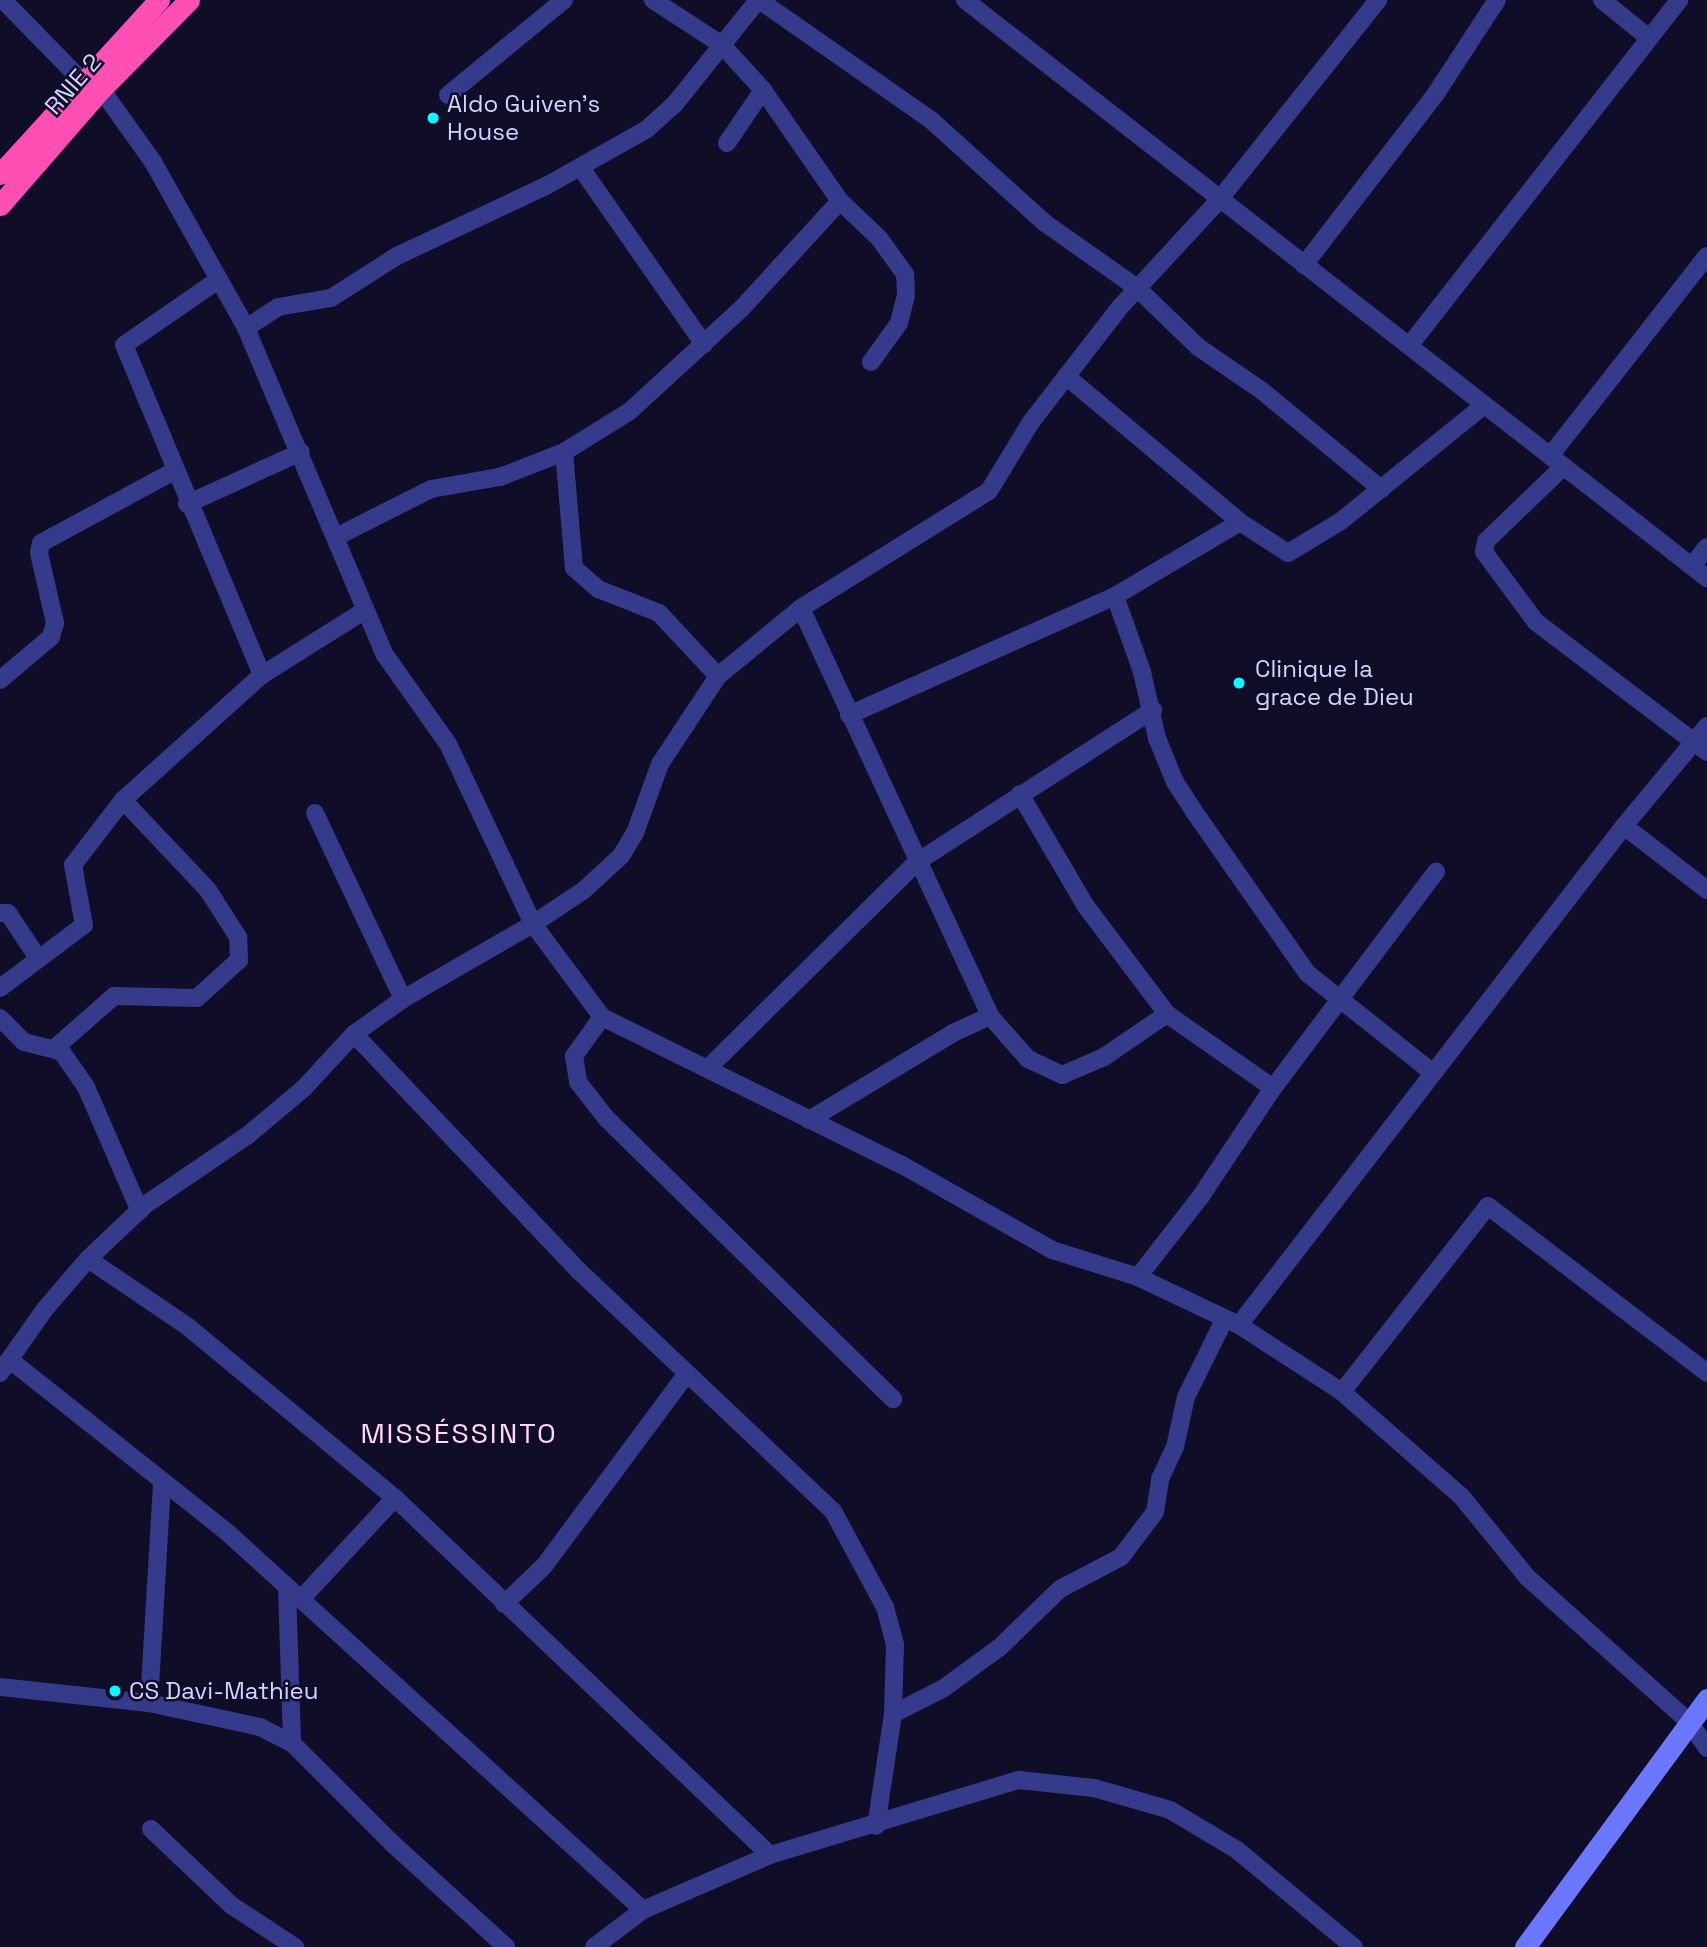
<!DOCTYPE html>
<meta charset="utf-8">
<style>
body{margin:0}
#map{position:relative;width:1707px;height:1947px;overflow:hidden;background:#0f0d28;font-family:"Space Grotesk",sans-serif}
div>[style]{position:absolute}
.street>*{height:18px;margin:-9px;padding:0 9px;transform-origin:9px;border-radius:9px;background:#353a8a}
.secondary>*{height:21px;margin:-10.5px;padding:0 10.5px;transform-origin:10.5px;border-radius:10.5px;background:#6b77ff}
.highway>*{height:21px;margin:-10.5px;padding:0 10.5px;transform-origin:10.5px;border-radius:10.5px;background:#ff4fb5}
.dots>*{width:19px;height:19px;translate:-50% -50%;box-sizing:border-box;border:4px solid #0f0d28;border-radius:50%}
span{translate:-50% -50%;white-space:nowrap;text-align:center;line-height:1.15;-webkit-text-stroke:5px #0f0d28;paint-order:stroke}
.street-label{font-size:24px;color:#d5d4ff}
.poi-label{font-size:24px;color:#d5d4ff}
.left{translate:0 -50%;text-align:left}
.quarter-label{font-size:28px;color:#ffd6f4;letter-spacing:2px}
</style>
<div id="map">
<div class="street">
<i style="left:3px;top:0;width:115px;rotate:45.7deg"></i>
<i style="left:653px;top:0;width:82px;rotate:33.1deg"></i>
<i style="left:722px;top:45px;width:61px;rotate:47.7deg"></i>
<i style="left:763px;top:90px;width:135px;rotate:55.3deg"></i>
<i style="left:840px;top:201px;width:54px;rotate:43.5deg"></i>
<i style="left:879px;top:238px;width:44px;rotate:54.2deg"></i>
<i style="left:905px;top:274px;width:21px;rotate:87deg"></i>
<i style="left:906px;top:295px;width:29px;rotate:104deg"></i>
<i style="left:899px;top:323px;width:48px;rotate:125.7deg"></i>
<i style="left:759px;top:0;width:210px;rotate:34.9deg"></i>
<i style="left:931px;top:120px;width:154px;rotate:42.1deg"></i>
<i style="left:1045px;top:223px;width:113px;rotate:35.2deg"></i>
<i style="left:1137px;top:288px;width:85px;rotate:44deg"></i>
<i style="left:1198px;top:347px;width:76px;rotate:34.3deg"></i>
<i style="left:1261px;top:390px;width:156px;rotate:39.5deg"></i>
<i style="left:965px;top:0;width:941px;rotate:37.92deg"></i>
<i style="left:1602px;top:0;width:60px;rotate:39deg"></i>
<i style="left:101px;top:89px;width:90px;rotate:54.5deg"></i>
<i style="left:153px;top:162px;width:190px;rotate:60.7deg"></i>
<i style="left:246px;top:328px;width:355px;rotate:67deg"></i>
<i style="left:385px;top:655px;width:109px;rotate:54.7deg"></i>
<i style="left:448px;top:744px;width:199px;rotate:64.7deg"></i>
<i style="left:533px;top:924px;width:116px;rotate:53.4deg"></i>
<i style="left:602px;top:1017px;width:335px;rotate:26.3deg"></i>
<i style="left:902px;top:1165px;width:172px;rotate:29.5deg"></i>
<i style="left:1052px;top:1250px;width:90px;rotate:17.4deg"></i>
<i style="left:1138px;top:1277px;width:112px;rotate:25.4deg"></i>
<i style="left:1239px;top:1325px;width:123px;rotate:33deg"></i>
<i style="left:1342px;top:1392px;width:158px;rotate:41.2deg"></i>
<i style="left:1461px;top:1496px;width:104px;rotate:50.8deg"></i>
<i style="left:1527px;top:1577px;width:217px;rotate:41.8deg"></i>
<i style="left:1689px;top:1722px;width:32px;rotate:55deg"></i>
<i style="left:448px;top:95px;width:150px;rotate:-39.3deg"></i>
<i style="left:727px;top:143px;width:64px;rotate:-55.8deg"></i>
<i style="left:581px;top:168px;width:215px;rotate:55.1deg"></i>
<i style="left:1304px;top:265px;width:215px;rotate:-52.4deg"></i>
<i style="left:1435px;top:95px;width:113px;rotate:-56.9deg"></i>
<i style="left:218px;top:280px;width:114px;rotate:145.3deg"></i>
<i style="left:124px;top:345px;width:358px;rotate:67.3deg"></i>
<i style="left:246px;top:328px;width:38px;rotate:-33deg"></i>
<i style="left:278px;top:307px;width:54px;rotate:-9.6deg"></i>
<i style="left:331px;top:298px;width:78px;rotate:-32.5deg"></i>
<i style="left:397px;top:256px;width:165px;rotate:-25.2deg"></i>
<i style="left:546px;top:186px;width:116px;rotate:-29.4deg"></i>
<i style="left:647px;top:129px;width:36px;rotate:-42deg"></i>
<i style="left:674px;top:105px;width:134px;rotate:-51.3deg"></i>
<i style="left:1409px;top:346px;width:439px;rotate:-52deg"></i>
<i style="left:1066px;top:376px;width:227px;rotate:40deg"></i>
<i style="left:1240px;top:522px;width:57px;rotate:32.9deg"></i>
<i style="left:1288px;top:553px;width:62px;rotate:-31.1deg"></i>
<i style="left:1341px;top:521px;width:184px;rotate:-39deg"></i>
<i style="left:564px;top:452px;width:116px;rotate:85.1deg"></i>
<i style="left:574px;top:568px;width:32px;rotate:41deg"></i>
<i style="left:598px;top:589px;width:66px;rotate:21.5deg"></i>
<i style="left:659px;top:613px;width:86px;rotate:46.9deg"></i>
<i style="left:1550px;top:456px;width:254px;rotate:-51.9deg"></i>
<i style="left:1563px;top:467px;width:107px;rotate:136.1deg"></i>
<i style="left:1486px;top:541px;width:11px;rotate:100deg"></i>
<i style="left:1484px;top:552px;width:87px;rotate:53.4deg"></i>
<i style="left:1536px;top:622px;width:215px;rotate:37.2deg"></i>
<i style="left:187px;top:504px;width:125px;rotate:-24.5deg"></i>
<i style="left:336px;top:537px;width:106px;rotate:-26.8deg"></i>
<i style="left:431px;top:489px;width:70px;rotate:-9.9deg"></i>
<i style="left:500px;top:477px;width:69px;rotate:-21.3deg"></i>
<i style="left:564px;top:452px;width:78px;rotate:-31.8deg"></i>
<i style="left:630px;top:411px;width:152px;rotate:-42.6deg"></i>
<i style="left:742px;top:308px;width:145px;rotate:-47.5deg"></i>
<i style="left:1692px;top:566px;width:24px;rotate:-52deg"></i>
<i style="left:1115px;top:596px;width:145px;rotate:-30.6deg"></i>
<i style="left:801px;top:608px;width:450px;rotate:65.1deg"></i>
<i style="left:0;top:680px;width:67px;rotate:-40.1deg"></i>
<i style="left:51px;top:637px;width:15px;rotate:-74deg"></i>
<i style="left:55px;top:623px;width:72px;rotate:-102.9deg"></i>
<i style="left:39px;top:553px;width:10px;rotate:-79deg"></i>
<i style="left:41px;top:543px;width:151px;rotate:-28.4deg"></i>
<i style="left:849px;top:715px;width:291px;rotate:-24.1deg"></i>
<i style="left:1115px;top:596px;width:81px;rotate:70.4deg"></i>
<i style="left:1142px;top:672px;width:68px;rotate:77.2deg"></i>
<i style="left:1157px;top:738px;width:48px;rotate:67.8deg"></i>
<i style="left:1175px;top:782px;width:33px;rotate:57deg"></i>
<i style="left:1193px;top:810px;width:199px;rotate:55deg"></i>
<i style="left:1307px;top:973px;width:161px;rotate:38.4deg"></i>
<i style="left:1020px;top:794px;width:129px;rotate:59.6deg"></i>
<i style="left:1085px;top:905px;width:136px;rotate:53deg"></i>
<i style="left:315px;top:813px;width:206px;rotate:64.7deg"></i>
<i style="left:1624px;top:826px;width:105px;rotate:37.6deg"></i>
<i style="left:0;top:913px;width:8px"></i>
<i style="left:8px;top:913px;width:54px;rotate:56.3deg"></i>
<i style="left:0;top:988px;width:105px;rotate:-36.9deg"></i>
<i style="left:84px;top:925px;width:61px;rotate:-100.4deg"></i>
<i style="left:73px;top:865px;width:82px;rotate:-52.4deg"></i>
<i style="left:123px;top:800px;width:187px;rotate:-42deg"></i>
<i style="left:262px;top:675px;width:120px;rotate:-32.1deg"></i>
<i style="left:602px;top:1017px;width:48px;rotate:125.7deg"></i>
<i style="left:574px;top:1056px;width:26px;rotate:81deg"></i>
<i style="left:578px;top:1082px;width:46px;rotate:52.1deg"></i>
<i style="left:606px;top:1118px;width:402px;rotate:44.4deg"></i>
<i style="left:0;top:1018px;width:34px;rotate:45deg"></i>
<i style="left:24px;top:1042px;width:38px;rotate:14deg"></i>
<i style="left:61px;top:1051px;width:44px;rotate:55.2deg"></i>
<i style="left:86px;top:1087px;width:135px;rotate:66.5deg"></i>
<i style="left:354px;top:1034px;width:327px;rotate:46.5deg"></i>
<i style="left:579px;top:1271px;width:349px;rotate:43.4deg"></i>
<i style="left:833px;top:1511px;width:109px;rotate:61.6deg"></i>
<i style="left:885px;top:1607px;width:39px;rotate:75deg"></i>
<i style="left:895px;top:1645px;width:69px;rotate:91.7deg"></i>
<i style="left:893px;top:1714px;width:113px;rotate:98.6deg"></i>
<i style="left:56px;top:1047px;width:77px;rotate:-41.3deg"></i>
<i style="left:114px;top:996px;width:83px;rotate:1.4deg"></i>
<i style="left:197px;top:998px;width:57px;rotate:-42.1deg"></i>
<i style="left:239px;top:960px;width:23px;rotate:-92deg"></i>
<i style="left:238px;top:937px;width:56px;rotate:-122.6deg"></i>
<i style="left:208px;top:890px;width:124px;rotate:-133.4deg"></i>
<i style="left:709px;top:1067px;width:292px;rotate:-44.6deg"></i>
<i style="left:917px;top:862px;width:281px;rotate:-32.8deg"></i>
<i style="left:809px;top:1120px;width:168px;rotate:-31.1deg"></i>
<i style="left:953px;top:1033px;width:41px;rotate:-24.7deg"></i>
<i style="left:990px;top:1016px;width:57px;rotate:48.5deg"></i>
<i style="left:1028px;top:1059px;width:38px;rotate:25deg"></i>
<i style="left:1062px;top:1075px;width:46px;rotate:-23.2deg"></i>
<i style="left:1104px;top:1057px;width:76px;rotate:-34.3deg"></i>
<i style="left:1167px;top:1014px;width:129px;rotate:34.9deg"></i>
<i style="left:1273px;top:1088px;width:271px;rotate:-53deg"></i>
<i style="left:88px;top:1259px;width:120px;rotate:34.1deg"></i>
<i style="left:187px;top:1326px;width:270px;rotate:39.6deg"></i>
<i style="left:395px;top:1498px;width:518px;rotate:43.59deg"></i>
<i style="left:1138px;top:1277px;width:103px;rotate:-52.1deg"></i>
<i style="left:1201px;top:1196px;width:130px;rotate:-56.3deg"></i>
<i style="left:1239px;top:1325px;width:630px;rotate:-52.35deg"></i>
<i style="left:1624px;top:826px;width:130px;rotate:-50.3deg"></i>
<i style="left:10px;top:1360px;width:278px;rotate:38.4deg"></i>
<i style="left:228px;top:1533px;width:561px;rotate:42.25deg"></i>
<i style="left:0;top:1373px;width:78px;rotate:-54.9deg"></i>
<i style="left:45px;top:1309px;width:66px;rotate:-49.3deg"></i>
<i style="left:88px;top:1259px;width:79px;rotate:-43.5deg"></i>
<i style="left:145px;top:1205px;width:125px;rotate:-34.2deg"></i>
<i style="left:248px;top:1135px;width:73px;rotate:-40deg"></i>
<i style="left:304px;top:1088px;width:74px;rotate:-47.2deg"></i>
<i style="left:354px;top:1034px;width:60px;rotate:-35.5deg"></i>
<i style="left:403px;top:999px;width:150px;rotate:-30deg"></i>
<i style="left:533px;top:924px;width:61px;rotate:-33.7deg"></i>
<i style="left:584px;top:890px;width:50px;rotate:-42.6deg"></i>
<i style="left:621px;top:856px;width:27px;rotate:-59deg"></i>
<i style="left:635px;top:833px;width:73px;rotate:-70.1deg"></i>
<i style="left:660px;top:764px;width:105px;rotate:-56.6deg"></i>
<i style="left:718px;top:676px;width:107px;rotate:-39.3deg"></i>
<i style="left:801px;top:608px;width:221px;rotate:-31.9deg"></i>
<i style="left:989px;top:491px;width:81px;rotate:-58.7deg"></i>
<i style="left:1031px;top:422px;width:147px;rotate:-52.2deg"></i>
<i style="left:1121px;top:306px;width:144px;rotate:-47.2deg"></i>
<i style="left:1219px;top:200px;width:256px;rotate:-51.5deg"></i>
<i style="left:1342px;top:1392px;width:236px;rotate:-51.9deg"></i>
<i style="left:1488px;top:1206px;width:275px;rotate:37.3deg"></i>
<i style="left:287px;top:1589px;width:154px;rotate:88.1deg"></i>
<i style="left:301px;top:1599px;width:138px;rotate:-47.1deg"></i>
<i style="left:504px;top:1604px;width:55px;rotate:-43.5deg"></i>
<i style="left:544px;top:1566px;width:238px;rotate:-53.4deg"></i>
<i style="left:0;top:1687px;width:150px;rotate:6.1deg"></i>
<i style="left:149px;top:1703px;width:114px;rotate:12.2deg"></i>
<i style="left:260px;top:1727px;width:36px;rotate:27deg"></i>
<i style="left:292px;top:1743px;width:143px;rotate:45deg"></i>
<i style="left:393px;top:1844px;width:153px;rotate:42.3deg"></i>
<i style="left:149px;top:1703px;width:222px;rotate:-86.6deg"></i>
<i style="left:893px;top:1714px;width:57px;rotate:-27deg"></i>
<i style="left:944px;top:1688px;width:69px;rotate:-36.2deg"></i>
<i style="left:1000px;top:1647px;width:83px;rotate:-44deg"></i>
<i style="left:1060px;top:1589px;width:69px;rotate:-27.7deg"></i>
<i style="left:1121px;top:1557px;width:56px;rotate:-52.9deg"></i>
<i style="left:1155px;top:1512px;width:33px;rotate:-81deg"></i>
<i style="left:1160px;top:1479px;width:35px;rotate:-65deg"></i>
<i style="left:1175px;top:1447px;width:51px;rotate:-77.6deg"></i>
<i style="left:1186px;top:1397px;width:86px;rotate:-63.7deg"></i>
<i style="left:151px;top:1829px;width:110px;rotate:43.5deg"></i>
<i style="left:231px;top:1905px;width:77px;rotate:33.3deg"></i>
<i style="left:594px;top:1947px;width:61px;rotate:-37.1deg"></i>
<i style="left:643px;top:1910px;width:138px;rotate:-23.4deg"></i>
<i style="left:770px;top:1855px;width:260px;rotate:-16.8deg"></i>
<i style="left:1019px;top:1780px;width:75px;rotate:6.1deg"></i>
<i style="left:1094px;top:1788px;width:79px;rotate:16.1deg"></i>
<i style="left:1170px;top:1810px;width:78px;rotate:30.8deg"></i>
<i style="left:1237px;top:1850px;width:152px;rotate:39.7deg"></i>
</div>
<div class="secondary">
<i style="left:1525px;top:1947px;width:308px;rotate:-53.7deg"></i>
</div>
<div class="highway">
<i style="left:0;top:174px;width:236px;rotate:-47.6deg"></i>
<i style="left:0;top:205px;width:154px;rotate:-49deg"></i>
<i style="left:101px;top:89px;width:125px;rotate:-45.3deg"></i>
</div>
<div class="dots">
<i style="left:433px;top:118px;background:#00fffe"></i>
<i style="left:1239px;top:683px;background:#00fffe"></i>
<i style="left:115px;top:1691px;background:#00fffe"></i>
</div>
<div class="street-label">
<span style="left:73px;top:84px;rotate:-49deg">RNIE 2</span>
</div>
<div class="poi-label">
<span class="left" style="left:447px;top:118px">Aldo Guiven's<br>House</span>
<span class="left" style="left:1255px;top:683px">Clinique la<br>grace de Dieu</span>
<span class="left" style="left:129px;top:1691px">CS Davi-Mathieu</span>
</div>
<div class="quarter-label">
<span style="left:459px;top:1433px">MISSÉSSINTO</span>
</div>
</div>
